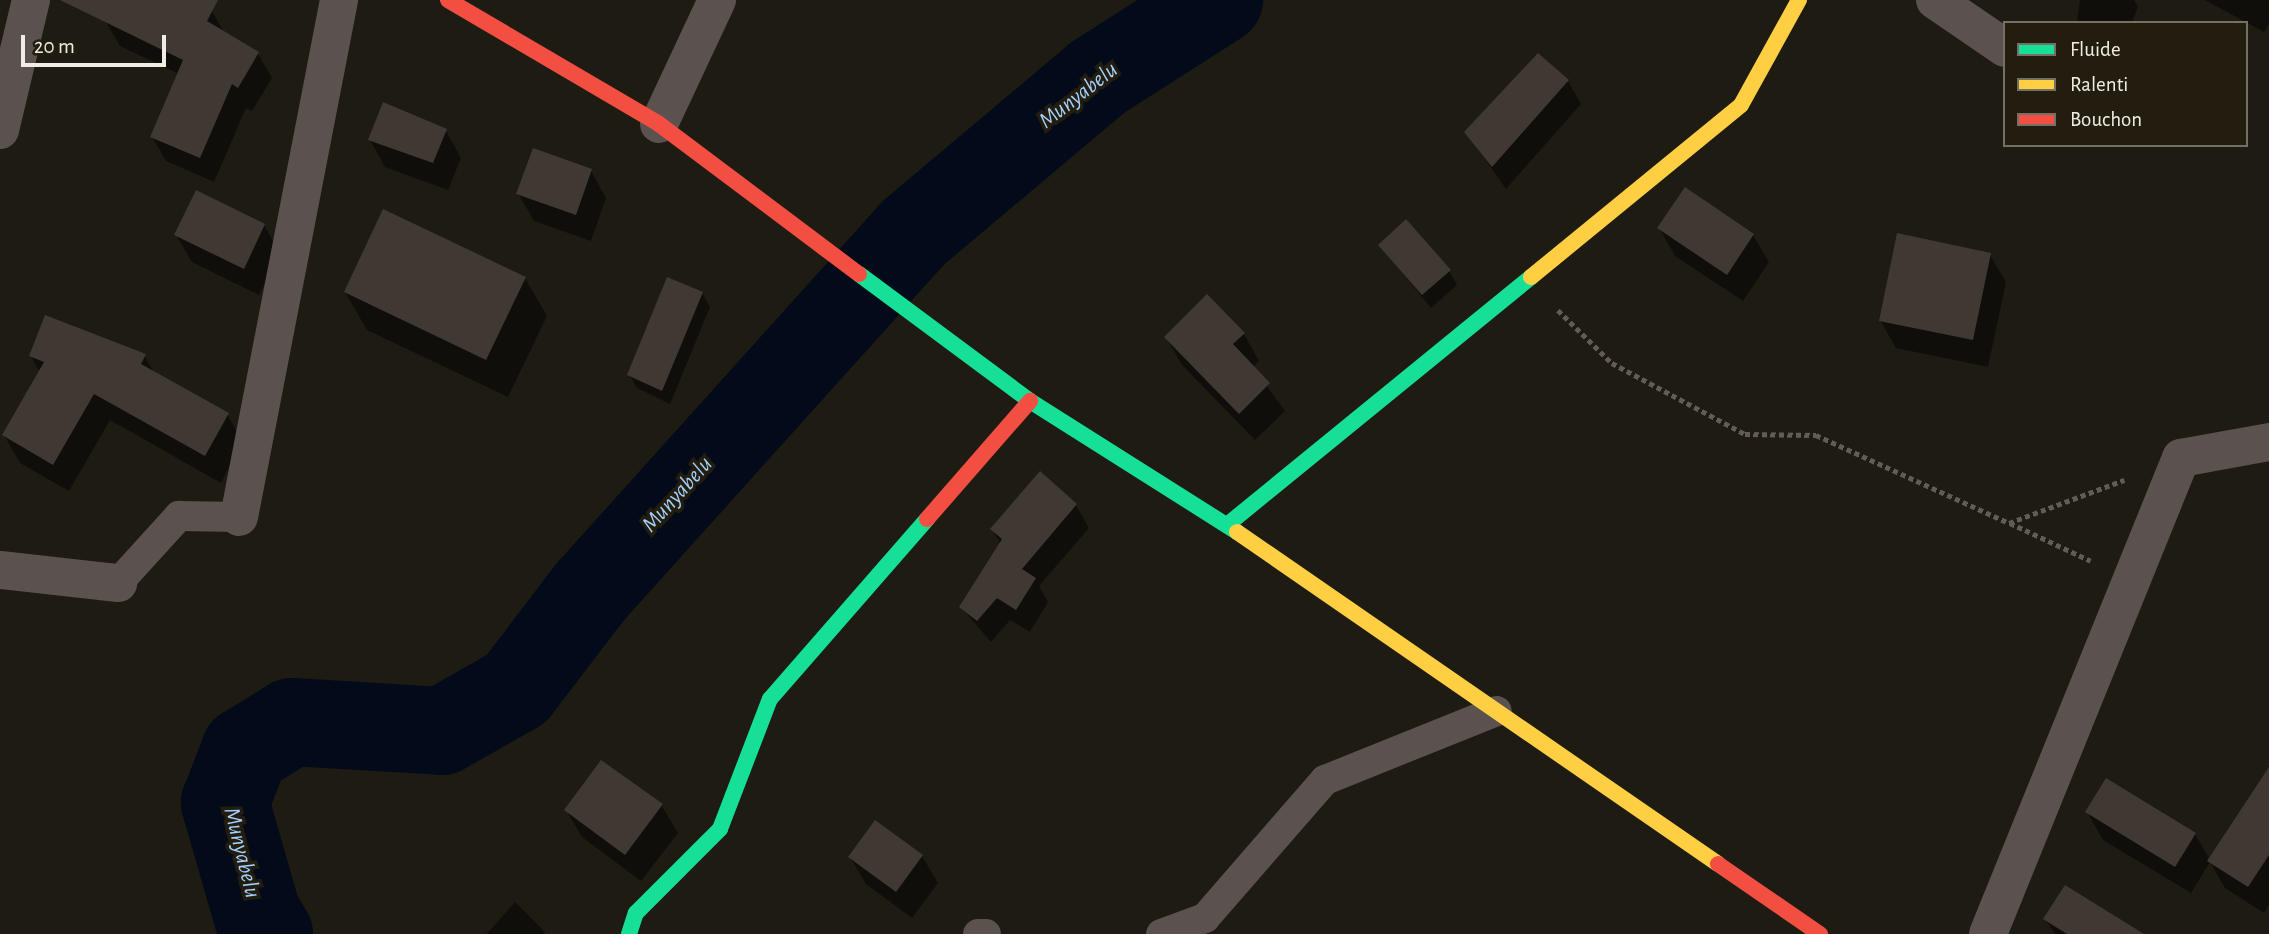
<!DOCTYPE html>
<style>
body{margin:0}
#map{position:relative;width:2269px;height:934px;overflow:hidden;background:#1e1b13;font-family:"Alegreya Sans",sans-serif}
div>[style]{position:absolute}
.shadow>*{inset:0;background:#0007}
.river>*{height:88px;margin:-44px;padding:0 44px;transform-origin:44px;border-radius:44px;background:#030b1b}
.building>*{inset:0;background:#403933}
.path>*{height:4.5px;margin-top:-2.25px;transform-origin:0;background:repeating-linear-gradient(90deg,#635b59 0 5px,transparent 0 8.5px)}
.lane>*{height:30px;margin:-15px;padding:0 15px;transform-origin:15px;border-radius:15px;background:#5b514f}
.street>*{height:38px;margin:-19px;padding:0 19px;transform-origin:19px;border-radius:19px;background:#5b514f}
.fast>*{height:16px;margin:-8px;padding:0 8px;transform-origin:8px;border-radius:8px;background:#16e098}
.slow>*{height:16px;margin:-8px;padding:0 8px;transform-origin:8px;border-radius:8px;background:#ffcf43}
.jam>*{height:16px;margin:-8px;padding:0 8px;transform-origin:8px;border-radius:8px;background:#f24e42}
span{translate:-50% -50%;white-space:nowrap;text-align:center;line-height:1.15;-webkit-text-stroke:7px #221d0f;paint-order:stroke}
.water-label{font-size:23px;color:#a5d1fe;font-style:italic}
.legend{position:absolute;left:2003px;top:21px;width:245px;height:126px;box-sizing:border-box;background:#221d0f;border:2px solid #747064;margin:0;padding:9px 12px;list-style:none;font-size:21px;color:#f0ede4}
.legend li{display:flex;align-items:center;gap:14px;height:35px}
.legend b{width:35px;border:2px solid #747064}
.scale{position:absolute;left:21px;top:35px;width:145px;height:32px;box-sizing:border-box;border:4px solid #f0ede4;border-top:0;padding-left:9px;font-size:21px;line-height:24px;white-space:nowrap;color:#f0ede4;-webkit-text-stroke:5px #221d0f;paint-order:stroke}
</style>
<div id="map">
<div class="shadow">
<i style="clip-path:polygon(117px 0,191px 0,212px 11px,225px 34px,258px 54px,272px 78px,252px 111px,246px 108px,214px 182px,166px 161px,152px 137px,179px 74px,120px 46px,106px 22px)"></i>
<i style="clip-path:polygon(2080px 0,2134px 0,2138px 7px,2132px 23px,2077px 23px)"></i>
<i style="clip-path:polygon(2205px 0,2269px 0,2269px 24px,2264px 32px)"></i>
<i style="clip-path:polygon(1568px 81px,1581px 104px,1506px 189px,1466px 132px)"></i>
<i style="clip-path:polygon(446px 131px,461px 158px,448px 190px,385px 167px,370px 140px)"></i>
<i style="clip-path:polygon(591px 171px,606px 198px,591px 241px,534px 221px,518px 193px)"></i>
<i style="clip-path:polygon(264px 225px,280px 253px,259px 295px,192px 262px,176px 235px)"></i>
<i style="clip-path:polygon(1659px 228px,1753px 235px,1769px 262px,1743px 301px,1675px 256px)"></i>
<i style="clip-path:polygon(1380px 245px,1449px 271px,1457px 285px,1431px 308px)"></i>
<i style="clip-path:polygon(1990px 255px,2006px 282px,1988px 367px,1896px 348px,1880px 320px)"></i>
<i style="clip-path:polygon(525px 278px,547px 316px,508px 397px,367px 330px,345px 292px)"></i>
<i style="clip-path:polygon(702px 293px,710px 307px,670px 404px,637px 388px,629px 374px)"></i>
<i style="clip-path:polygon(1244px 334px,1259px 361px,1253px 367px,1285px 411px,1255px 440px,1182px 365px,1166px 337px)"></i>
<i style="clip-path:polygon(31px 356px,144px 356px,155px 374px,227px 414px,242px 441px,221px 483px,110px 420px,69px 491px,20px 463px,4px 435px,40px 373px)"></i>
<i style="clip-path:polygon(1040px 474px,1076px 505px,1089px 528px,1039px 586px,1048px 602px,1030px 632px,1010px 620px,991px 642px,961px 607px,1001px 544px,992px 530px)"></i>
<i style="clip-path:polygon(602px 762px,662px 806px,678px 833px,641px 881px,582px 837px,566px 810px)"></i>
<i style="clip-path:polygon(2087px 812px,2195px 834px,2210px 860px,2269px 812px,2269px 905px,2264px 913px,2225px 888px,2210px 862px,2191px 893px,2103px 840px)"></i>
<i style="clip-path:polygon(922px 856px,938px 883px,912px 918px,866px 884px,850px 857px)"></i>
<i style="clip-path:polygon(515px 902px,542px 929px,545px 934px,487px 934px)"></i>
<i style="clip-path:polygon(2045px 919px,2129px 934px,2055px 934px)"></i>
</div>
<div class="river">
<i style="left:269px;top:934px;width:23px;rotate:-121deg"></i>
<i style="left:257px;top:914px;width:116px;rotate:-106.1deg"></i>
<i style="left:225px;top:803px;width:56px;rotate:-69deg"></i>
<i style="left:245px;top:751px;width:55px;rotate:-31.7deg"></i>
<i style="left:292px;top:722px;width:150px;rotate:3.4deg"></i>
<i style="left:442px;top:731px;width:85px;rotate:-29.6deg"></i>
<i style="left:516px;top:689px;width:123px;rotate:-52.6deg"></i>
<i style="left:591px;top:591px;width:480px;rotate:-48deg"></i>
<i style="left:912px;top:234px;width:242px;rotate:-40.1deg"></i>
<i style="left:1097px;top:78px;width:145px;rotate:-32.6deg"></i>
</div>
<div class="building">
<i style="clip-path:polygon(60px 0,218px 0,207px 21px,259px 52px,238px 88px,232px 84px,200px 158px,150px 137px,183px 60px)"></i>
<i style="clip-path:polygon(1538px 53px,1569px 80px,1492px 167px,1464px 132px)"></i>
<i style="clip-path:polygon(383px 102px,447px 129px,433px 163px,368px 140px)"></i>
<i style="clip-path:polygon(533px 148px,592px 169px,576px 215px,516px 194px)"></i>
<i style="clip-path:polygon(1685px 187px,1754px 234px,1727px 275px,1657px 228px)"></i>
<i style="clip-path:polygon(196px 190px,265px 224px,244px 269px,174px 235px)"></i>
<i style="clip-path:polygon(383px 209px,526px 277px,486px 360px,344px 292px)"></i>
<i style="clip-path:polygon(1406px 219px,1451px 270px,1422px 295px,1378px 245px)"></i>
<i style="clip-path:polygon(1897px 233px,1991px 253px,1973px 340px,1879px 321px)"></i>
<i style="clip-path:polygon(667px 277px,703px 292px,662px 391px,627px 375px)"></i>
<i style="clip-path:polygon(1207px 294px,1245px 333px,1233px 344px,1270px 383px,1239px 414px,1164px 337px)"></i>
<i style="clip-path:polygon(45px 315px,146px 354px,141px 364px,229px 413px,205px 456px,94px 394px,53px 465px,2px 435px,44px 362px,29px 356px)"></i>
<i style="clip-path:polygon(1040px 471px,1077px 504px,1022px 569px,1036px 578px,1016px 610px,997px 598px,977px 621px,959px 607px,1002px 539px,990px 529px)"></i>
<i style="clip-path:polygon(601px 760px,663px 804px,625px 855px,564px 810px)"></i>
<i style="clip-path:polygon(2269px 767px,2269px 855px,2248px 887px,2207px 861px)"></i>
<i style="clip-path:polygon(2106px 778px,2196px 833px,2175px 867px,2085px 812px)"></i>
<i style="clip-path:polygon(875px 820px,923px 855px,896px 892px,848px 857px)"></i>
<i style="clip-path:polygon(2065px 885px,2144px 934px,2067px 934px,2043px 919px)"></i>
</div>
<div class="path">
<i style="left:1558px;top:310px;width:76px;rotate:44.5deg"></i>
<i style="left:1612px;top:363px;width:151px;rotate:28.1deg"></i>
<i style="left:1745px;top:434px;width:71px;rotate:0.8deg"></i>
<i style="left:1816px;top:435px;width:212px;rotate:24.5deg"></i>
<i style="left:2009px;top:523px;width:123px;rotate:-20.5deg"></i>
<i style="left:2010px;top:523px;width:89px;rotate:25.1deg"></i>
</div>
<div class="lane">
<i style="left:118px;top:583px;width:91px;rotate:-47.7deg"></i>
<i style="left:179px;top:516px;width:60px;rotate:1deg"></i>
<i style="left:978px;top:934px;width:8px"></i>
<i style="left:1161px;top:934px;width:47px;rotate:-20deg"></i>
<i style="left:1205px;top:918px;width:183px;rotate:-49deg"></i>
<i style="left:1325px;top:780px;width:185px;rotate:-21.9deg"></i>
</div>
<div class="street">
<i style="left:1935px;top:0;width:85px;rotate:34.4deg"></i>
<i style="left:659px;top:124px;width:137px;rotate:-64.9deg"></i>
<i style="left:0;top:130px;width:134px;rotate:-76.6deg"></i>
<i style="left:239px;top:517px;width:527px;rotate:-79.05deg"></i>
<i style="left:0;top:570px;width:119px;rotate:6.3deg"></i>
<i style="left:1988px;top:934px;width:514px;rotate:-67.93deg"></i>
<i style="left:2181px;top:458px;width:89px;rotate:-10.3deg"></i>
</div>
<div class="fast">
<i style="left:859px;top:274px;width:213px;rotate:36.6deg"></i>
<i style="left:1030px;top:401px;width:245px;rotate:32.3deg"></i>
<i style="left:1227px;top:525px;width:392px;rotate:-39.2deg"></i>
<i style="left:629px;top:934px;width:22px;rotate:-72deg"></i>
<i style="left:636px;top:913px;width:119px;rotate:-45deg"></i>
<i style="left:720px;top:829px;width:139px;rotate:-69deg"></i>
<i style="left:770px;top:699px;width:239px;rotate:-48.9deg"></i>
</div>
<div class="slow">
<i style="left:1531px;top:277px;width:271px;rotate:-39.3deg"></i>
<i style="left:1741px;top:105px;width:120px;rotate:-61.1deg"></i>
<i style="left:1237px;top:532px;width:584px;rotate:34.61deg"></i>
</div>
<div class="jam">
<i style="left:448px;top:0;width:245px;rotate:30.4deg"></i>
<i style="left:659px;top:124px;width:250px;rotate:36.9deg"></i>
<i style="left:927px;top:519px;width:157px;rotate:-48.9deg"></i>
<i style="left:1718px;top:864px;width:124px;rotate:34.5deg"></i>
</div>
<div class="water-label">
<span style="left:1079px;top:96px;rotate:-38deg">Munyabelu</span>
<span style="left:678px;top:495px;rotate:-48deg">Munyabelu</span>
<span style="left:241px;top:853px;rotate:76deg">Munyabelu</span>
</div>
<ul class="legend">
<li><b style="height:9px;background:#16e098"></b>Fluide</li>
<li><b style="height:9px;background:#ffcf43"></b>Ralenti</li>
<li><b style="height:9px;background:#f24e42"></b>Bouchon</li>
</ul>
<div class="scale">20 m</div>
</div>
